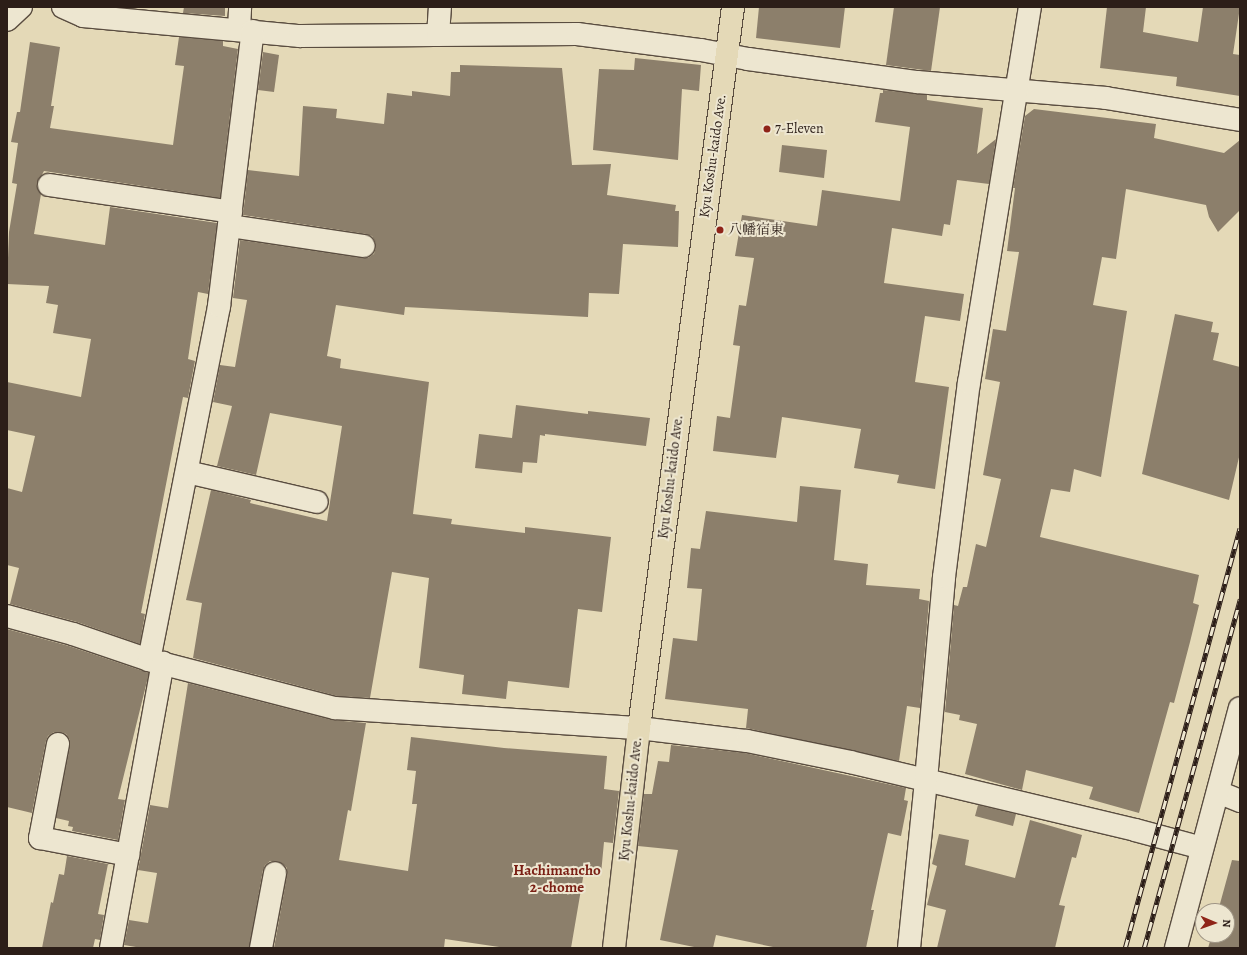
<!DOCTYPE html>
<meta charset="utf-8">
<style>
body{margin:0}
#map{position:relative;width:1247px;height:955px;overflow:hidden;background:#e4d9b7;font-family:Alegreya,"Noto Serif JP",serif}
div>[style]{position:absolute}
.building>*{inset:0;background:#8c7f6b}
.roads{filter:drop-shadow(1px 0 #5a4d40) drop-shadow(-1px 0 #5a4d40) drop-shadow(0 1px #5a4d40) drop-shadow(0 -1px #5a4d40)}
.minor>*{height:22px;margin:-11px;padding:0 11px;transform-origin:11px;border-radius:11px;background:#ede6d0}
.major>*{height:22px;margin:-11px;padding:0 11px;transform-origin:11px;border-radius:11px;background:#e4d9b7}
.rail>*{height:4.5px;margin-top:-2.25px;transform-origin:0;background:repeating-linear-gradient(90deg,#ede6d0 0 9px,#2c1e18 0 18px);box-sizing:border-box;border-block:1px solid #2c1e18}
.dots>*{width:11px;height:11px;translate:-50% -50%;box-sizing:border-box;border:2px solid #ede6d0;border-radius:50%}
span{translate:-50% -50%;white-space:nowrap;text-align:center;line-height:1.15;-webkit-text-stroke:4px #ede6d0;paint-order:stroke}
.poi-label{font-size:14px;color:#2c1e18}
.left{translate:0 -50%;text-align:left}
.street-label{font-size:14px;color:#2c1e18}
.neighbourhood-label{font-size:15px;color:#7a1f14;font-weight:700}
.frame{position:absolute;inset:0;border:8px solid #2c1e18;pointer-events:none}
.north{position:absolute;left:1195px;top:903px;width:40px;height:40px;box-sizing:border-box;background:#ede6d0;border:1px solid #a09686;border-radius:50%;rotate:92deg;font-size:11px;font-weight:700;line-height:16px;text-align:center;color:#2c1e18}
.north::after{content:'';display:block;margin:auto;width:14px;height:18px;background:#8f2418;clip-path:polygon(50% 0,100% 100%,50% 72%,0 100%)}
</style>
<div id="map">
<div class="building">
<i style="clip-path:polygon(184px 7px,225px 7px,225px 16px,183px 13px)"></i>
<i style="clip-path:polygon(759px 7px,845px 7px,840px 48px,756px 38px)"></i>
<i style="clip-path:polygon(894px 7px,940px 7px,931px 71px,886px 65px)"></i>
<i style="clip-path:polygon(1107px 7px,1146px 7px,1143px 32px,1198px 42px,1203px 7px,1240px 7px,1233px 54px,1240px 55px,1240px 96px,1176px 86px,1177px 77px,1100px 68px)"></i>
<i style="clip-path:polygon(179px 37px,223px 41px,223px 46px,238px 49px,220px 198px,44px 171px,37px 184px,41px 194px,34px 234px,105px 245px,110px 207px,217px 223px,208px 294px,198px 292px,188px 359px,195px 361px,188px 398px,183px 397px,141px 613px,145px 614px,140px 644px,77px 622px,10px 604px,19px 568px,7px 565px,7px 488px,22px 492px,35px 436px,7px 430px,7px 382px,81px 397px,91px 339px,53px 333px,58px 305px,46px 303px,49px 286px,7px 284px,9px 232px,17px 184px,12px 183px,18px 143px,11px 142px,17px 112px,20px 112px,30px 42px,60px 47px,51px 106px,54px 106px,50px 128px,173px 145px,184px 66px,175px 65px)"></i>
<i style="clip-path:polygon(263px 52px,279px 55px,274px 92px,258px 90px)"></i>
<i style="clip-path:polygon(635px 58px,701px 65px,699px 91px,682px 89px,678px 160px,593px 150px,599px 69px,634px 70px)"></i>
<i style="clip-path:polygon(460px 65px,562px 68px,572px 165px,611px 164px,607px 195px,676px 205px,675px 211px,679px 211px,678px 247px,623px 244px,619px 294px,589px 293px,588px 317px,405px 307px,404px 315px,336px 305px,327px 356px,341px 359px,340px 368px,429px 382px,413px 514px,452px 519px,451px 524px,525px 533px,525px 527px,611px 537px,602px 612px,578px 609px,569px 688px,508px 681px,506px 699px,462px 694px,464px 675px,419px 668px,429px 578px,392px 572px,370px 698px,337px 696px,193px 658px,202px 603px,186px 600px,211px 490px,251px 500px,250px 503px,327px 521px,342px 426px,270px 413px,256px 475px,217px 466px,232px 406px,213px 402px,220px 365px,235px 367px,247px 300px,233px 298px,240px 240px,362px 258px,368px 258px,374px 254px,376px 247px,375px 241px,372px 236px,366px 234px,243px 215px,248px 170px,299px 176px,303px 106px,337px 109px,336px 118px,384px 124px,387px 93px,412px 96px,412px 91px,450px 96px,451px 72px,460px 72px)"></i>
<i style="clip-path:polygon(883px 90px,927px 95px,927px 100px,983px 108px,977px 154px,996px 139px,989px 184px,957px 180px,950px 225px,944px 224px,942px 236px,892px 228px,884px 283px,964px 294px,960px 321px,925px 316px,915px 382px,949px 387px,935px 489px,897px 483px,899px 475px,854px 468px,861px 429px,782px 417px,776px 458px,713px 451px,717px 416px,730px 418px,740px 346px,733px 345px,739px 305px,746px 306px,754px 258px,735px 256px,742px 215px,817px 226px,822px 190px,900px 201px,910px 127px,875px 122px,880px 93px,883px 93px)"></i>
<i style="clip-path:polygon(1034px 109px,1156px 124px,1154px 138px,1224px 153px,1240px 140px,1240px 210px,1218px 232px,1209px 217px,1206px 205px,1126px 189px,1116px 259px,1102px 257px,1093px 305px,1127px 311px,1101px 477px,1074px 469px,1070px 492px,1051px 489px,1040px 537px,1199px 575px,1193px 603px,1199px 605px,1190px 642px,1174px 703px,1170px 702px,1139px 813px,1089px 799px,1093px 787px,1026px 770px,1022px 790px,965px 774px,977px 724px,959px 720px,960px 715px,945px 712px,954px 605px,958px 606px,963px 587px,967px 587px,976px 544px,986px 547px,1001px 479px,983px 475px,1000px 382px,985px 379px,993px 329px,1006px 331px,1019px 252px,1007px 251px,1015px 188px,1013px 188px,1025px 116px)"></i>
<i style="clip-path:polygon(782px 145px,827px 150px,824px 178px,779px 172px)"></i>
<i style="clip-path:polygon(1175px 314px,1213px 322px,1211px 332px,1219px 333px,1213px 360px,1240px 367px,1240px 453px,1229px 500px,1142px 474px)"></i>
<i style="clip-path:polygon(516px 405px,588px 414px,588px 411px,650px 418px,646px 446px,545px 434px,545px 436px,540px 435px,537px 463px,523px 462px,522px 473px,475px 468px,479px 434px,512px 438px)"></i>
<i style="clip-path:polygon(800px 486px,841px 490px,834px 560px,868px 564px,866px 585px,920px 589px,919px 599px,929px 601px,920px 708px,907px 706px,899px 761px,746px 728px,748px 709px,665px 699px,673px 638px,697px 641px,702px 589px,687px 588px,691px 548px,700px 549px,706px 511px,797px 522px)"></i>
<i style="clip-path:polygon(7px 629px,69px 646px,149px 673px,118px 799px,125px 800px,118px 840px,72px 831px,73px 827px,68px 826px,69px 821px,56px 818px,70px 746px,70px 740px,66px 734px,61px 732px,54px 732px,48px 736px,46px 741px,32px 813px,7px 807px)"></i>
<i style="clip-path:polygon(188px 683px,332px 720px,366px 723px,351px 811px,348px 810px,339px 860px,408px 871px,417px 804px,412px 804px,416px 771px,407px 770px,411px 737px,504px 748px,607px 756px,604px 789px,619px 791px,613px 843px,604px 842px,601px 874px,584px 872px,571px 948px,506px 948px,445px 939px,444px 948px,274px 948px,287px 875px,287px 868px,283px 864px,277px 861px,270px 861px,265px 865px,263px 870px,249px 948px,142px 948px,124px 945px,129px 920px,148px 923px,157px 873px,138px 870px,150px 805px,168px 808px)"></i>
<i style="clip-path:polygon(671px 745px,745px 753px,906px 788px,904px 800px,908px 801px,901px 836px,888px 833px,871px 910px,874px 910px,866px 948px,778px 948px,716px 935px,713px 948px,699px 948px,660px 940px,678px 850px,638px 846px,644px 794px,652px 794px,658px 761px,669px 762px)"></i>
<i style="clip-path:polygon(978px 805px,1016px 814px,1013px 826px,975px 816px)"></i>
<i style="clip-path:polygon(1030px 820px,1082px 835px,1076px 858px,1072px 857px,1059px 905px,1065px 906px,1055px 948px,937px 948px,946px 910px,927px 905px,937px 866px,932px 864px,939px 834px,969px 840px,965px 865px,1015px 878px)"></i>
<i style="clip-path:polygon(67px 856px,113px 865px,108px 864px,98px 914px,104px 915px,100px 940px,95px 939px,93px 948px,42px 948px,51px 902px,53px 903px,59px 874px,64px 875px)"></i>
<i style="clip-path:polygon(1232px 860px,1240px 861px,1240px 948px,1208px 948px,1212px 935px,1227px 935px,1227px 911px,1218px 911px)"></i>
</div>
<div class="roads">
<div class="minor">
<i style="left:63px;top:7px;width:22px;rotate:24deg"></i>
<i style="left:83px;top:16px;width:218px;rotate:5.3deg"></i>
<i style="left:300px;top:36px;width:277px;rotate:-0.4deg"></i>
<i style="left:577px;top:34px;width:125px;rotate:7.4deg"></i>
<i style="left:701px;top:50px;width:48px;rotate:10.8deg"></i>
<i style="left:748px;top:59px;width:171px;rotate:7.8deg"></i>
<i style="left:917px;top:82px;width:190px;rotate:4.8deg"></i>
<i style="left:1106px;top:98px;width:136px;rotate:9.3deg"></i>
<i style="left:7px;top:20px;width:19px;rotate:-43deg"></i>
<i style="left:239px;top:29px;width:22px;rotate:-87deg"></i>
<i style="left:438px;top:35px;width:28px;rotate:-86deg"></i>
<i style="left:49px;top:185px;width:184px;rotate:8.4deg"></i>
<i style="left:230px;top:226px;width:135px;rotate:8.5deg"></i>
<i style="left:187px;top:472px;width:133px;rotate:13deg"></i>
<i style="left:7px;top:616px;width:68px;rotate:15.3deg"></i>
<i style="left:73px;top:634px;width:80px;rotate:18.9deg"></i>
<i style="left:149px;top:660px;width:192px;rotate:14.5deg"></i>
<i style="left:335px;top:708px;width:305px;rotate:3.8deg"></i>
<i style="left:639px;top:728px;width:109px;rotate:6.9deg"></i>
<i style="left:747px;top:741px;width:105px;rotate:11.5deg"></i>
<i style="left:850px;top:762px;width:293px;rotate:13.4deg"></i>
<i style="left:1135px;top:830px;width:69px;rotate:15deg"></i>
<i style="left:149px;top:660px;width:361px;rotate:-78.8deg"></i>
<i style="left:219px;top:306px;width:277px;rotate:-83deg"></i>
<i style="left:58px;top:744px;width:96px;rotate:100.8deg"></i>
<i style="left:40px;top:838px;width:90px;rotate:10.9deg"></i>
<i style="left:1218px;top:792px;width:24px;rotate:22deg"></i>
<i style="left:111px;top:948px;width:290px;rotate:-79.7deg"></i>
<i style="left:261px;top:948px;width:76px;rotate:-79.4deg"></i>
<i style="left:909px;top:948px;width:169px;rotate:-84.2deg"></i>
<i style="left:926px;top:780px;width:204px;rotate:-84.9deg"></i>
<i style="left:944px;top:577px;width:196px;rotate:-82.7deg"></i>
<i style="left:969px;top:383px;width:381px;rotate:-80.8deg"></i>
<i style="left:1176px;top:948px;width:248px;rotate:-75.1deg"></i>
</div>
<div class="major">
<i style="left:614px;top:948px;width:221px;rotate:-83.5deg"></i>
<i style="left:639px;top:728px;width:727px;rotate:-82.57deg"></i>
</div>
</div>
<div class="rail">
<i style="left:1125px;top:948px;width:435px;rotate:-74.7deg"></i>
<i style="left:1144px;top:948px;width:362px;rotate:-74.6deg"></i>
</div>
<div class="dots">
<i style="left:767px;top:129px;background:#8f2418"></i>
<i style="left:720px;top:230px;background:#8f2418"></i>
</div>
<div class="poi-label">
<span class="left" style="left:775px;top:129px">7-Eleven</span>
<span class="left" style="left:728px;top:230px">八幡宿東</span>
</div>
<div class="street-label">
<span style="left:713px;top:156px;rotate:-82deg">Kyu Koshu-kaido Ave.</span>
<span style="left:671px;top:477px;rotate:-83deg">Kyu Koshu-kaido Ave.</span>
<span style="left:631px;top:799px;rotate:-84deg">Kyu Koshu-kaido Ave.</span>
</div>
<div class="neighbourhood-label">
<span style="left:557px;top:879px">Hachimancho<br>2-chome</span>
</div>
<div class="frame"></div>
<div class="north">N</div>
</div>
